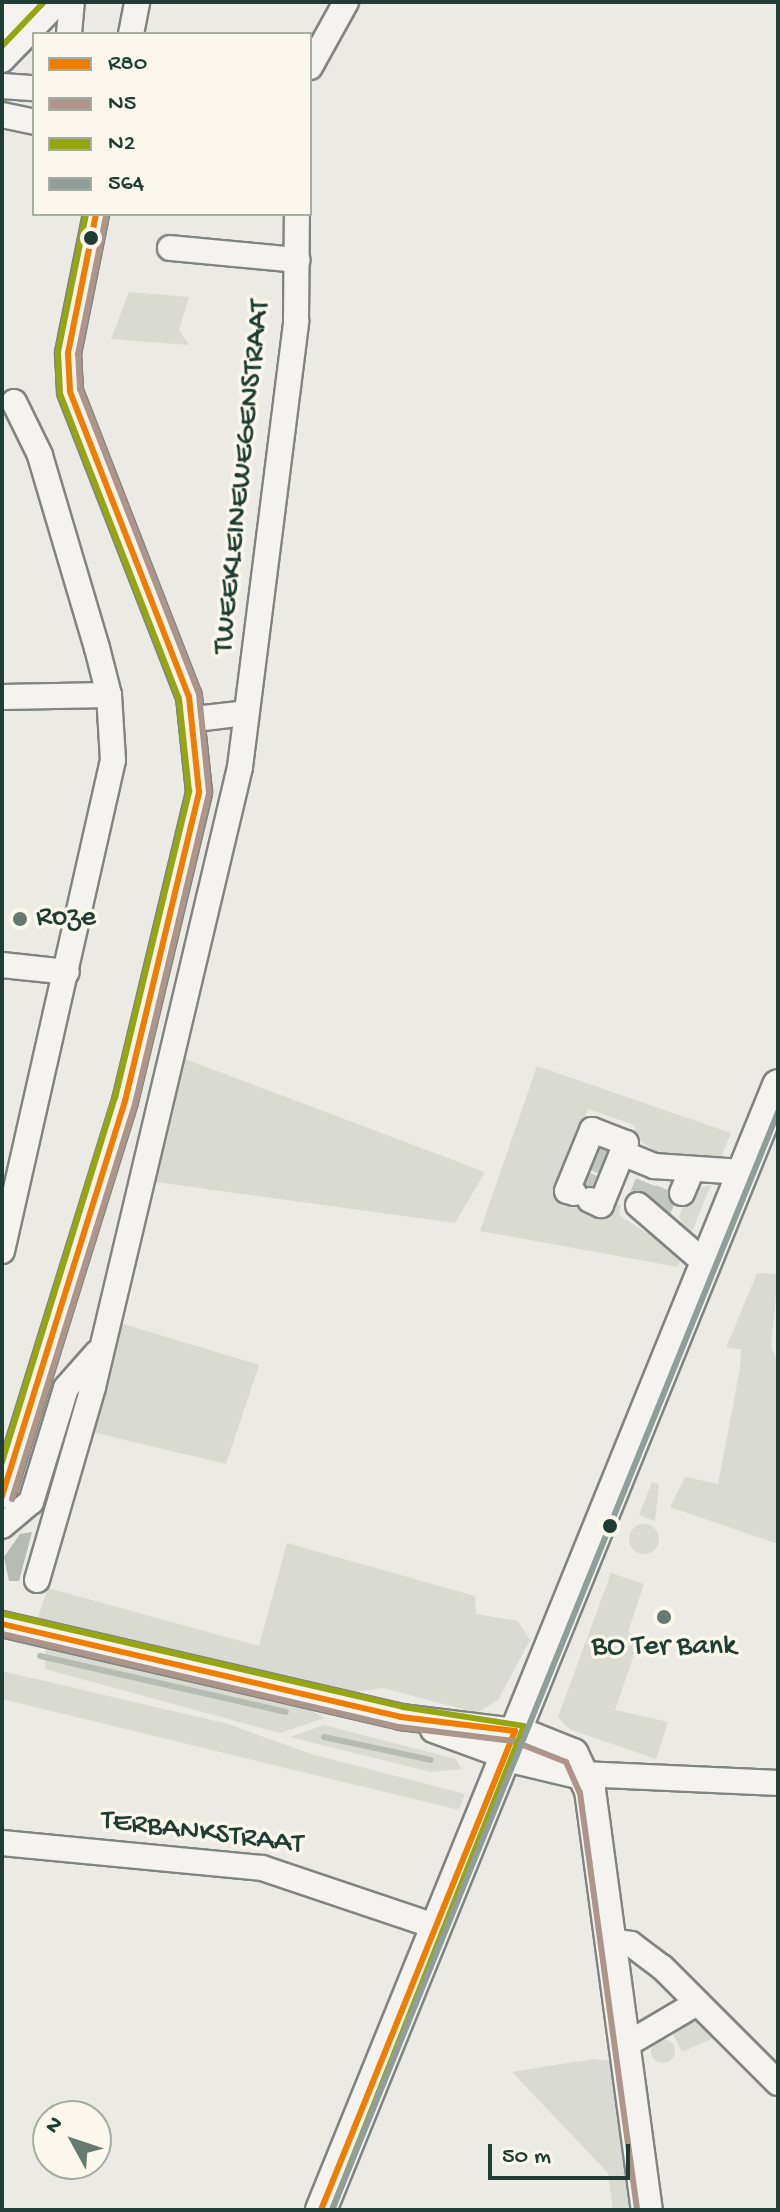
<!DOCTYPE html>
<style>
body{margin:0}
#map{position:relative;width:780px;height:2212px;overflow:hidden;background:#ebeae4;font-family:"Gochi Hand",sans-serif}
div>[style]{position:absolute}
.green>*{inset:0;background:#d9dbd2}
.round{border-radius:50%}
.water>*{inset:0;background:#b6bcb4}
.stream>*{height:6px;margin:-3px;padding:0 3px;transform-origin:3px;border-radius:3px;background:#b6bcb4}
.minor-tunnel>*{height:24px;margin-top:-12px;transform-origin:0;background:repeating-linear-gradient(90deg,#c2c7c1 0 24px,transparent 0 36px)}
.roads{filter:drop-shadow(2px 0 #808581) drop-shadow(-2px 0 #808581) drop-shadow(0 2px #808581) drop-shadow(0 -2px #808581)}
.minor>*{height:24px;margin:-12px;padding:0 12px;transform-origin:12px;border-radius:12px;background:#f4f3ef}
.major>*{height:30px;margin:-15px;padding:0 15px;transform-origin:15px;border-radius:15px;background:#f4f3ef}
.bus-1>*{height:6px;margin:-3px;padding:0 3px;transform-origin:3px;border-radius:3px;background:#ef7d00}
.bus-2>*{height:6px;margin:-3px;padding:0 3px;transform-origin:3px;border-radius:3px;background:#ad958a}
.bus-3>*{height:6px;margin:-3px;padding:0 3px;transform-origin:3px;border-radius:3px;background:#95a610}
.bus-4>*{height:6px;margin:-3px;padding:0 3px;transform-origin:3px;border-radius:3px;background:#8f9e9a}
.dots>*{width:22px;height:22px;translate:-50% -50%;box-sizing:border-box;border:4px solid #fbf7ec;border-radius:50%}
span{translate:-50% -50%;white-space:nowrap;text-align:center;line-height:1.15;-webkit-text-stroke:7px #fbf7ec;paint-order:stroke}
.street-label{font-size:30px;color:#1f3d34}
.poi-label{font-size:30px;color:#1f3d34}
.left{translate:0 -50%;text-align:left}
.frame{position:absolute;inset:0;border:4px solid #1f3d34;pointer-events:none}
.legend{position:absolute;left:32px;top:32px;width:280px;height:184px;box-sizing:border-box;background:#fbf7ec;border:2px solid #a3ada2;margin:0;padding:10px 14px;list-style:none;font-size:24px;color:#1f3d34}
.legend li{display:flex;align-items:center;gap:16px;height:40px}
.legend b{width:40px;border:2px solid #a3ada2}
.north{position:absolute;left:32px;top:2100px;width:80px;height:80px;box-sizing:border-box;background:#fbf7ec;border:2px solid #a3ada2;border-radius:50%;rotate:310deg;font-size:22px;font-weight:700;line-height:32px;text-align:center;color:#1f3d34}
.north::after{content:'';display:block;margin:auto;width:28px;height:36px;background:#667a72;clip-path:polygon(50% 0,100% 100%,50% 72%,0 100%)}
.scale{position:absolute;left:488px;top:2144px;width:142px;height:36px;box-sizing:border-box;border:4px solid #1f3d34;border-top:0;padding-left:10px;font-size:24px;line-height:28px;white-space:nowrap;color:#1f3d34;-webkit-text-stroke:6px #fbf7ec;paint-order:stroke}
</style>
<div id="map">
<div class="green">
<i style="clip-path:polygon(129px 292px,189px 297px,179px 330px,189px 345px,111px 339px)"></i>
<i style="clip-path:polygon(185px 1059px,485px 1172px,455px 1223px,156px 1182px)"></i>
<i style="clip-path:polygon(537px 1066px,731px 1133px,721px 1157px,661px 1156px,638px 1139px,634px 1125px,588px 1109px,557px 1190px,621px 1205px,619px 1215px,682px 1256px,678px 1267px,480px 1231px)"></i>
<i style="clip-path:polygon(711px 1185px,691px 1234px,689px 1234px,679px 1217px,689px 1190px)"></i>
<i style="clip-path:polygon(757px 1273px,778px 1274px,771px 1347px,778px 1361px,778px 1544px,670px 1507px,685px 1477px,718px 1484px,740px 1368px,741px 1349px,726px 1348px)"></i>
<i style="clip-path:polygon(120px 1323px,259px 1365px,226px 1464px,92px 1432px)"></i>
<i style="clip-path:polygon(652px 1482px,659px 1485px,655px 1521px,639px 1515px)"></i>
<i class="round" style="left:629px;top:1524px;width:30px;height:30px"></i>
<i style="clip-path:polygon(287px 1543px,475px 1596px,476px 1614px,518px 1621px,530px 1640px,498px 1700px,477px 1713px,383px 1688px,344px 1693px,36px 1623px,48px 1588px,259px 1646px)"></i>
<i style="clip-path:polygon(611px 1573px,644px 1584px,628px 1632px,640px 1637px,615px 1710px,668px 1722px,656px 1759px,569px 1729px,558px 1717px)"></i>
<i style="clip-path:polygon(45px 1648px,301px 1705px,325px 1718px,280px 1733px,45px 1669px)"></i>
<i style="clip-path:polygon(2px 1671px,228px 1724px,311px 1754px,465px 1794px,459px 1810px,2px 1699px)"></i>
<i style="clip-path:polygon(324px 1725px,456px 1759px,462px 1769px,431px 1772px,290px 1737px)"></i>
<i style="clip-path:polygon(696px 2021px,716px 2037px,682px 2052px,673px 2034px)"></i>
<i class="round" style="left:651px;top:2039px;width:24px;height:24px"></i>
<i style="clip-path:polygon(593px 2059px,612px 2061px,629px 2210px,613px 2210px,608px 2173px,512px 2072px)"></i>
</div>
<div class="water">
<i style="clip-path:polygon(32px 1532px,19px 1581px,9px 1581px,4px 1557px,20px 1534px)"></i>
</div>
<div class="stream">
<i style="left:40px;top:1656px;width:252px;rotate:12.8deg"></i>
<i style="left:324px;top:1737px;width:109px;rotate:12.1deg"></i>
</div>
<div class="minor-tunnel">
<i style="left:589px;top:1156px;width:17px;rotate:25deg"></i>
<i style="left:579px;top:1181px;width:17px;rotate:25deg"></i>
<i style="left:638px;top:1205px;width:27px;rotate:-68deg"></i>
<i style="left:658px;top:1212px;width:26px;rotate:-67deg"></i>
</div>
<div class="roads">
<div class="minor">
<i style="left:2px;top:14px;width:18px;rotate:-43deg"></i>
<i style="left:69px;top:34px;width:32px;rotate:-85deg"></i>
<i style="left:131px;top:34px;width:33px;rotate:-79deg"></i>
<i style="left:2px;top:37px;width:52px;rotate:-42.6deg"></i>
<i style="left:2px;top:60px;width:81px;rotate:-46deg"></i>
<i style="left:310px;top:67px;width:74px;rotate:-61deg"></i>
<i style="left:2px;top:86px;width:32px;rotate:4deg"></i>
<i style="left:2px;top:115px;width:33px;rotate:12deg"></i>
<i style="left:170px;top:248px;width:128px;rotate:5.4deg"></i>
<i style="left:2px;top:697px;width:107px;rotate:-1.1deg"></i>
<i style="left:195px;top:719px;width:51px;rotate:-6.7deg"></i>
<i style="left:2px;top:965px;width:65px;rotate:6.1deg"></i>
<i style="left:622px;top:1153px;width:35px;rotate:22deg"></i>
<i style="left:654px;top:1166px;width:88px;rotate:3.9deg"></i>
<i style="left:574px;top:1193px;width:7px;rotate:-164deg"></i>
<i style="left:567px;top:1191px;width:66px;rotate:-67.7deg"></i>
<i style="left:592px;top:1130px;width:36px;rotate:21deg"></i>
<i style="left:626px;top:1143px;width:67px;rotate:112deg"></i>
<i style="left:601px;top:1205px;width:12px;rotate:-156deg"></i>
<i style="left:682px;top:1193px;width:26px;rotate:-67deg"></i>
<i style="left:638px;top:1205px;width:87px;rotate:40.8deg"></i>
<i style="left:2px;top:1251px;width:503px;rotate:-77.26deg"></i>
<i style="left:113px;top:760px;width:65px;rotate:-93.5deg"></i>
<i style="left:109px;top:695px;width:49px;rotate:-104.3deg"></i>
<i style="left:97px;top:648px;width:201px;rotate:-106.5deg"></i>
<i style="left:40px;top:455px;width:59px;rotate:-116.1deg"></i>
<i style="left:2px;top:1496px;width:414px;rotate:-72.7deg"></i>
<i style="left:125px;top:1101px;width:318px;rotate:-76.5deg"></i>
<i style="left:199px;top:792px;width:96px;rotate:-96deg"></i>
<i style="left:189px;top:697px;width:328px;rotate:-111.3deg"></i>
<i style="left:70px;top:391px;width:38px;rotate:-93deg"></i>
<i style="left:68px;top:353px;width:142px;rotate:-78.6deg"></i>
<i style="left:2px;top:1526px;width:38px;rotate:-40deg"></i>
<i style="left:31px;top:1502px;width:119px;rotate:-72.9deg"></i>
<i style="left:66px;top:1388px;width:47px;rotate:-48.5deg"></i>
<i style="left:37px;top:1580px;width:201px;rotate:-73.8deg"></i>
<i style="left:93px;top:1387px;width:637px;rotate:-76.66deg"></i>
<i style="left:240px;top:767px;width:450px;rotate:-82.8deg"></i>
<i style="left:296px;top:321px;width:107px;rotate:-89.5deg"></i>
<i style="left:2px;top:1624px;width:410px;rotate:13.1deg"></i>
<i style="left:401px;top:1717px;width:115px;rotate:7deg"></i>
<i style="left:433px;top:1730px;width:73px;rotate:19.9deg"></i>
<i style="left:582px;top:1774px;width:196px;rotate:2.6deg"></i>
<i style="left:2px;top:1843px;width:261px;rotate:5.5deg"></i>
<i style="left:262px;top:1868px;width:182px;rotate:18.6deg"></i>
<i style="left:612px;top:1941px;width:19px;rotate:9deg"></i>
<i style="left:631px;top:1944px;width:39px;rotate:37deg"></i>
<i style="left:662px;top:1967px;width:164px;rotate:45deg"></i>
<i style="left:624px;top:2046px;width:85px;rotate:-30.5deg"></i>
</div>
<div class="major">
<i style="left:515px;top:1731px;width:62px;rotate:21.6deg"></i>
<i style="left:573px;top:1754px;width:40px;rotate:65deg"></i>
<i style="left:590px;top:1790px;width:424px;rotate:82.3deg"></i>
<i style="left:502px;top:1755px;width:82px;rotate:13.4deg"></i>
<i style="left:321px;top:2210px;width:1214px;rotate:-67.89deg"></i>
</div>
</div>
<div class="bus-1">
<i style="left:2px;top:1496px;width:414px;rotate:-72.7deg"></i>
<i style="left:125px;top:1101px;width:318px;rotate:-76.5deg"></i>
<i style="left:199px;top:792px;width:96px;rotate:-96deg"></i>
<i style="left:189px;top:697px;width:328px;rotate:-111.3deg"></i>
<i style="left:70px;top:391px;width:38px;rotate:-93deg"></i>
<i style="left:68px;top:353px;width:142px;rotate:-78.6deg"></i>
<i style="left:2px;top:1624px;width:410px;rotate:13.1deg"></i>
<i style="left:401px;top:1717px;width:115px;rotate:7deg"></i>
<i style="left:321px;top:2210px;width:517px;rotate:-67.95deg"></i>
</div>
<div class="bus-2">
<i style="left:12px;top:1499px;width:414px;rotate:-72.7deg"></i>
<i style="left:135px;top:1104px;width:320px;rotate:-76.6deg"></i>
<i style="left:209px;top:793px;width:100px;rotate:-95.8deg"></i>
<i style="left:199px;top:694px;width:327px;rotate:-111.3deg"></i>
<i style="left:80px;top:389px;width:35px;rotate:-93deg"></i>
<i style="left:78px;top:354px;width:141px;rotate:-78.5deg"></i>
<i style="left:2px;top:1634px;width:408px;rotate:13.2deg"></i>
<i style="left:399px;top:1727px;width:115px;rotate:7deg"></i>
<i style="left:513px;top:1741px;width:57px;rotate:21.6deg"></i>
<i style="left:566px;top:1762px;width:34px;rotate:66deg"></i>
<i style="left:580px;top:1793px;width:421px;rotate:82.2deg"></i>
</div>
<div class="bus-3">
<i style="left:2px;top:46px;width:61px;rotate:-46.3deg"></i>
<i style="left:2px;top:1462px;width:381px;rotate:-72.8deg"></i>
<i style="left:115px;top:1098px;width:316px;rotate:-76.4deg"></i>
<i style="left:189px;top:791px;width:93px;rotate:-96.2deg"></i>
<i style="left:179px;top:699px;width:328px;rotate:-111.3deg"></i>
<i style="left:60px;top:393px;width:41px;rotate:-92.8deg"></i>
<i style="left:58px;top:352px;width:141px;rotate:-78.5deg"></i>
<i style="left:4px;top:1614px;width:410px;rotate:13.1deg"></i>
<i style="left:403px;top:1707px;width:122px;rotate:8.9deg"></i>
<i style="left:524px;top:1726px;width:521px;rotate:111.64deg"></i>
</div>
<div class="bus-4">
<i style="left:332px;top:2210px;width:1185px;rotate:-67.89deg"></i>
</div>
<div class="dots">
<i style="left:91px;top:238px;background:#1f3d34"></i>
<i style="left:20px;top:919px;background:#667a72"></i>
<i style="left:610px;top:1526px;background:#1f3d34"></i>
<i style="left:664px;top:1617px;background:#667a72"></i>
</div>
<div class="street-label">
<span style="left:244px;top:477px;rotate:-84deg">TWEEKLEINEWEGENSTRAAT</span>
<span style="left:202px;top:1834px;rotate:7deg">TERBANKSTRAAT</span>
</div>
<div class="poi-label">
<span class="left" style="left:36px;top:919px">Roze</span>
<span style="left:664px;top:1648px">BO Ter Bank</span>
</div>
<div class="frame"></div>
<ul class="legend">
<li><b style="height:10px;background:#ef7d00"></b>R80</li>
<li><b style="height:10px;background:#ad958a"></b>N5</li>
<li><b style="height:10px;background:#95a610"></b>N2</li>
<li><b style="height:10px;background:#8f9e9a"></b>564</li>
</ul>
<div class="north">N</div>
<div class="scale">50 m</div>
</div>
